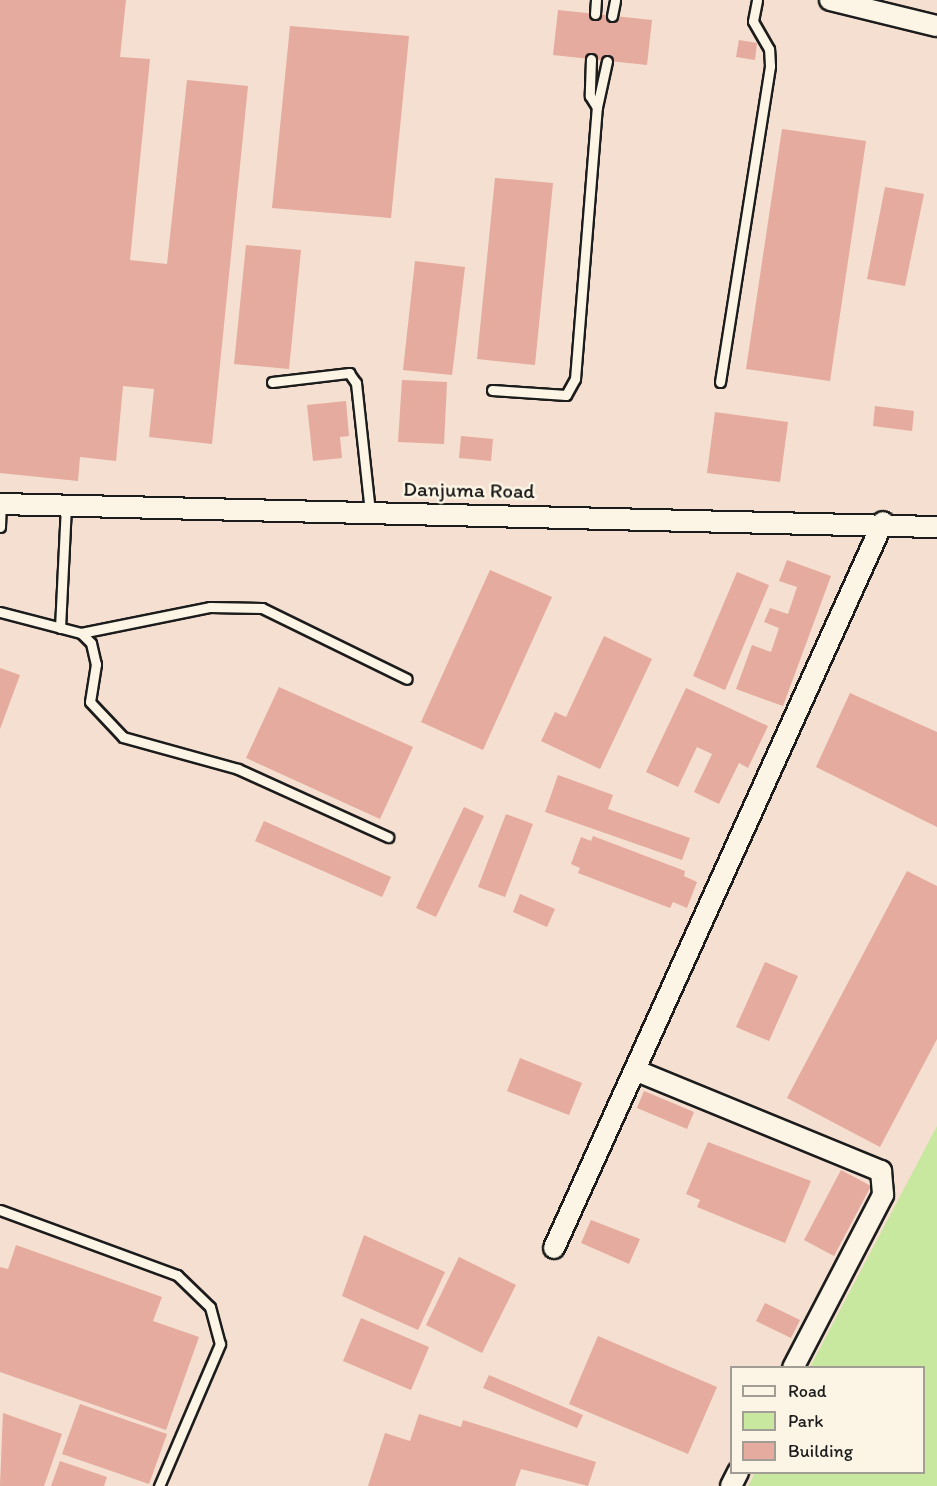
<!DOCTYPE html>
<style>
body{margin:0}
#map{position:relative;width:937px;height:1486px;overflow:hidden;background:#fcf5e5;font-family:Itim,sans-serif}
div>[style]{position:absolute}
.built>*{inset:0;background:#f5dfd0}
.green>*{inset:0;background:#c8e79f}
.building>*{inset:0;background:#e4ab9e}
.roads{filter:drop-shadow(2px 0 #1c1c1c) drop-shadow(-2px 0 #1c1c1c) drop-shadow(0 2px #1c1c1c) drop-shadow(0 -2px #1c1c1c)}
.lane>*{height:9px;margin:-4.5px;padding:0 4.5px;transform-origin:4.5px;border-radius:4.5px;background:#fcf5e5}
.street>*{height:20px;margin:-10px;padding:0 10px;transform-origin:10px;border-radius:10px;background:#fcf5e5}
span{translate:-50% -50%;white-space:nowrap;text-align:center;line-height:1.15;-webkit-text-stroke:5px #fcf5e5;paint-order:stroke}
.street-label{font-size:21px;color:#1c1c1c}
.legend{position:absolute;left:730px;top:1366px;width:195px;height:108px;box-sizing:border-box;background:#fcf5e5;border:2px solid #a29e95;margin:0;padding:8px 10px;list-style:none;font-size:18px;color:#1c1c1c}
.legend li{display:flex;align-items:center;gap:12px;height:30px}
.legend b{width:30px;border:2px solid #a29e95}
</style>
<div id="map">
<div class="built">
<i style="clip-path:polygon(evenodd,0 0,937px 0,937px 1486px,0 1486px,0 0,732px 1368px,924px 1368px,924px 1472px,732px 1472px,732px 1368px)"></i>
</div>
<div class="green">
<i style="clip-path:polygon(937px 1126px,937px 1486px,748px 1486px,755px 1473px,924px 1472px,924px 1368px,810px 1367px)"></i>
</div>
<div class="building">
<i style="clip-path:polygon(0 0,126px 0,120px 57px,150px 59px,130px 260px,167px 264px,187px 80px,248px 86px,212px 444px,149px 437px,154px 389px,123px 386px,116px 461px,80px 457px,78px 481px,0 473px)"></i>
<i style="clip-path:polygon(558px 10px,652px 20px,647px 65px,553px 55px)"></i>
<i style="clip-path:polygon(290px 26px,409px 36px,391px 218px,272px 208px)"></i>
<i style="clip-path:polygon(739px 40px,757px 43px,755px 60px,736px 57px)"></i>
<i style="clip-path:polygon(782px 129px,866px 141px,830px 381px,746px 369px)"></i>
<i style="clip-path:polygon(495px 178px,553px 183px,535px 365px,477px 359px)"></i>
<i style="clip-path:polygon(885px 187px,924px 194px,905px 286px,867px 279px)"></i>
<i style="clip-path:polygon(246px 245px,301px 250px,289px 369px,234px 364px)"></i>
<i style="clip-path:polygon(415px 261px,465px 267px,452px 375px,403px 370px)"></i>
<i style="clip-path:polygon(402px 380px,447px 382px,444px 444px,398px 442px)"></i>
<i style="clip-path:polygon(346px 401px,349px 436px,340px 437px,342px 458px,313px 461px,307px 405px)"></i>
<i style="clip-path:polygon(875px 406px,914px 411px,912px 431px,873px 426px)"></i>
<i style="clip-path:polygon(715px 412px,788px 422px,780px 482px,707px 473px)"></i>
<i style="clip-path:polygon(461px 436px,493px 439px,491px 461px,459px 458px)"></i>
<i style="clip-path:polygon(787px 560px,831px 576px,783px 706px,736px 689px,752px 645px,771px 652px,779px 628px,764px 622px,770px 608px,788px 614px,797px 587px,779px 581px)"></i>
<i style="clip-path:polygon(490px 570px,552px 597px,483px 750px,421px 722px)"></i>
<i style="clip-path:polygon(737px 572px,769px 585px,725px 690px,693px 676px)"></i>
<i style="clip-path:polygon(604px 636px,652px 659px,600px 769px,541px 741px,555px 712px,566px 717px)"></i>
<i style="clip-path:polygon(0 668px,20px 675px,0 729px)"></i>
<i style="clip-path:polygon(279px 687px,413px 747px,380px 819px,246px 758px)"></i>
<i style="clip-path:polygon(686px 688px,768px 726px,748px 768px,739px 763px,719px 804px,694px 792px,712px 754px,697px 747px,678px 787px,646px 772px)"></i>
<i style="clip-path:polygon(850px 693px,937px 732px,937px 827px,816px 767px)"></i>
<i style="clip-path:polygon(558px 775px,613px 795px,608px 809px,690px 838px,682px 860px,545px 812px)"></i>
<i style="clip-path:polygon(464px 807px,484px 816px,436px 917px,416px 908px)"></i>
<i style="clip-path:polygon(506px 814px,533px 824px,505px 897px,478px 887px)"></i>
<i style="clip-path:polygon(264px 821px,391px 877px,382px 897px,255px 841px)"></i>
<i style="clip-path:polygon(593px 836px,685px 871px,684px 876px,697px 882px,687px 908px,673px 902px,670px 908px,578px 873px,580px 868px,571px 864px,581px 837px,591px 841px)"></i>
<i style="clip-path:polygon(907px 871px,937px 886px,937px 1039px,880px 1147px,787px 1098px)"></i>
<i style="clip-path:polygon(520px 894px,555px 909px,547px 927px,513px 912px)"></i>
<i style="clip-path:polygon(765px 962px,798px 976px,769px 1041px,736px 1027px)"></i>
<i style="clip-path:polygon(520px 1058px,582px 1083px,569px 1115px,507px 1091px)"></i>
<i style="clip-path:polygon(644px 1091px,694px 1112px,687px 1129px,637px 1108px)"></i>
<i style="clip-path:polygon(708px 1142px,811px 1181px,785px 1243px,697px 1207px,700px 1200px,686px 1194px)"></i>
<i style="clip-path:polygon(841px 1170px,871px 1186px,834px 1256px,804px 1240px)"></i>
<i style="clip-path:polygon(591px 1220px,640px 1239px,629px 1264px,581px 1243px)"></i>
<i style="clip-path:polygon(364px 1235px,445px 1272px,418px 1330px,342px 1296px)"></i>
<i style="clip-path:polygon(16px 1245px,162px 1297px,153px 1321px,199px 1337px,166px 1430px,0 1372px,0 1267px,8px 1269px)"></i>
<i style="clip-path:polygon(459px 1257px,516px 1285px,482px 1353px,426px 1325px)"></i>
<i style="clip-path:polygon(765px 1303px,800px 1320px,791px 1338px,756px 1321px)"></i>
<i style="clip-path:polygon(361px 1318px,429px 1347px,411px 1390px,343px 1361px)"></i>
<i style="clip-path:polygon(598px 1336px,717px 1387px,688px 1454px,569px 1404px)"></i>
<i style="clip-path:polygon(489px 1375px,583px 1415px,577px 1428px,483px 1388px)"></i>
<i style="clip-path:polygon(80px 1404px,167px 1434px,149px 1484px,62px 1454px)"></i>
<i style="clip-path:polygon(3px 1413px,62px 1434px,44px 1486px,0 1486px)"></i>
<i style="clip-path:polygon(419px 1414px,461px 1427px,463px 1420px,596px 1462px,588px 1486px,521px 1469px,515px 1486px,368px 1486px,385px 1433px,410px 1441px)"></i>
<i style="clip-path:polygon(60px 1461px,107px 1477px,104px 1486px,51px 1486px)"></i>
</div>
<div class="roads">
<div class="lane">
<i style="left:595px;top:14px;width:14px;rotate:-86deg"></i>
<i style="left:612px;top:16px;width:16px;rotate:-79deg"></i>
<i style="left:591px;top:59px;width:37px;rotate:92deg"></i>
<i style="left:590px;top:96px;width:13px;rotate:58deg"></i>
<i style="left:272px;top:382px;width:78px;rotate:-6.7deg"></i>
<i style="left:349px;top:373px;width:12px;rotate:55deg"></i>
<i style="left:356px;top:383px;width:130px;rotate:83.8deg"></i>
<i style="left:720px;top:382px;width:320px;rotate:-81deg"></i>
<i style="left:770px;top:66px;width:17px;rotate:-93deg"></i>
<i style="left:769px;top:49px;width:32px;rotate:-120deg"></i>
<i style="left:753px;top:21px;width:21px;rotate:-79deg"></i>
<i style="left:492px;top:390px;width:74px;rotate:3.9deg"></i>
<i style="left:566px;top:395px;width:18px;rotate:-61deg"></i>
<i style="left:575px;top:379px;width:273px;rotate:-85.4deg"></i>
<i style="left:597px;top:107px;width:47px;rotate:-77.7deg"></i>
<i style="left:0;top:527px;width:23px;rotate:-88deg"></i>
<i style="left:0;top:612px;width:84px;rotate:14.5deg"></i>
<i style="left:81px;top:633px;width:14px;rotate:45deg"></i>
<i style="left:91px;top:643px;width:22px;rotate:77deg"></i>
<i style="left:96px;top:664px;width:38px;rotate:99deg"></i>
<i style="left:90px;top:702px;width:48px;rotate:46.7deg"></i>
<i style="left:123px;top:737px;width:119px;rotate:15.5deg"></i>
<i style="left:238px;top:769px;width:165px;rotate:24.4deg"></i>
<i style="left:60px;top:628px;width:122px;rotate:-87.2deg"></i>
<i style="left:81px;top:633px;width:132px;rotate:-11.4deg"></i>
<i style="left:210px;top:607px;width:52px;rotate:1.1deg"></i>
<i style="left:262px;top:608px;width:161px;rotate:26.1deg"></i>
<i style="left:0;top:1210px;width:189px;rotate:20.2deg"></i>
<i style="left:177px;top:1275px;width:46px;rotate:44.1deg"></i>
<i style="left:210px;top:1307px;width:38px;rotate:75deg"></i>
<i style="left:220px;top:1344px;width:155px;rotate:113.2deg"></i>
</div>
<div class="street">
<i style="left:830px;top:0;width:110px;rotate:13.7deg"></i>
<i style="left:0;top:504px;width:937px;rotate:1.41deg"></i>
<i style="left:637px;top:1071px;width:264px;rotate:22.3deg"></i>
<i style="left:881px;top:1171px;width:24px;rotate:85deg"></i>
<i style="left:883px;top:1195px;width:195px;rotate:117.5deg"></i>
<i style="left:554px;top:1248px;width:797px;rotate:-65.62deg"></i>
<i style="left:731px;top:1486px;width:16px;rotate:-63deg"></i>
</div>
</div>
<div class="street-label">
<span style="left:469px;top:490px;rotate:1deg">Danjuma Road</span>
</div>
<ul class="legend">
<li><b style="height:8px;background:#fcf5e5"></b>Road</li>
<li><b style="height:16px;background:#c8e79f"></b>Park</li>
<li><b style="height:16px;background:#e4ab9e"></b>Building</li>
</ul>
</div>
